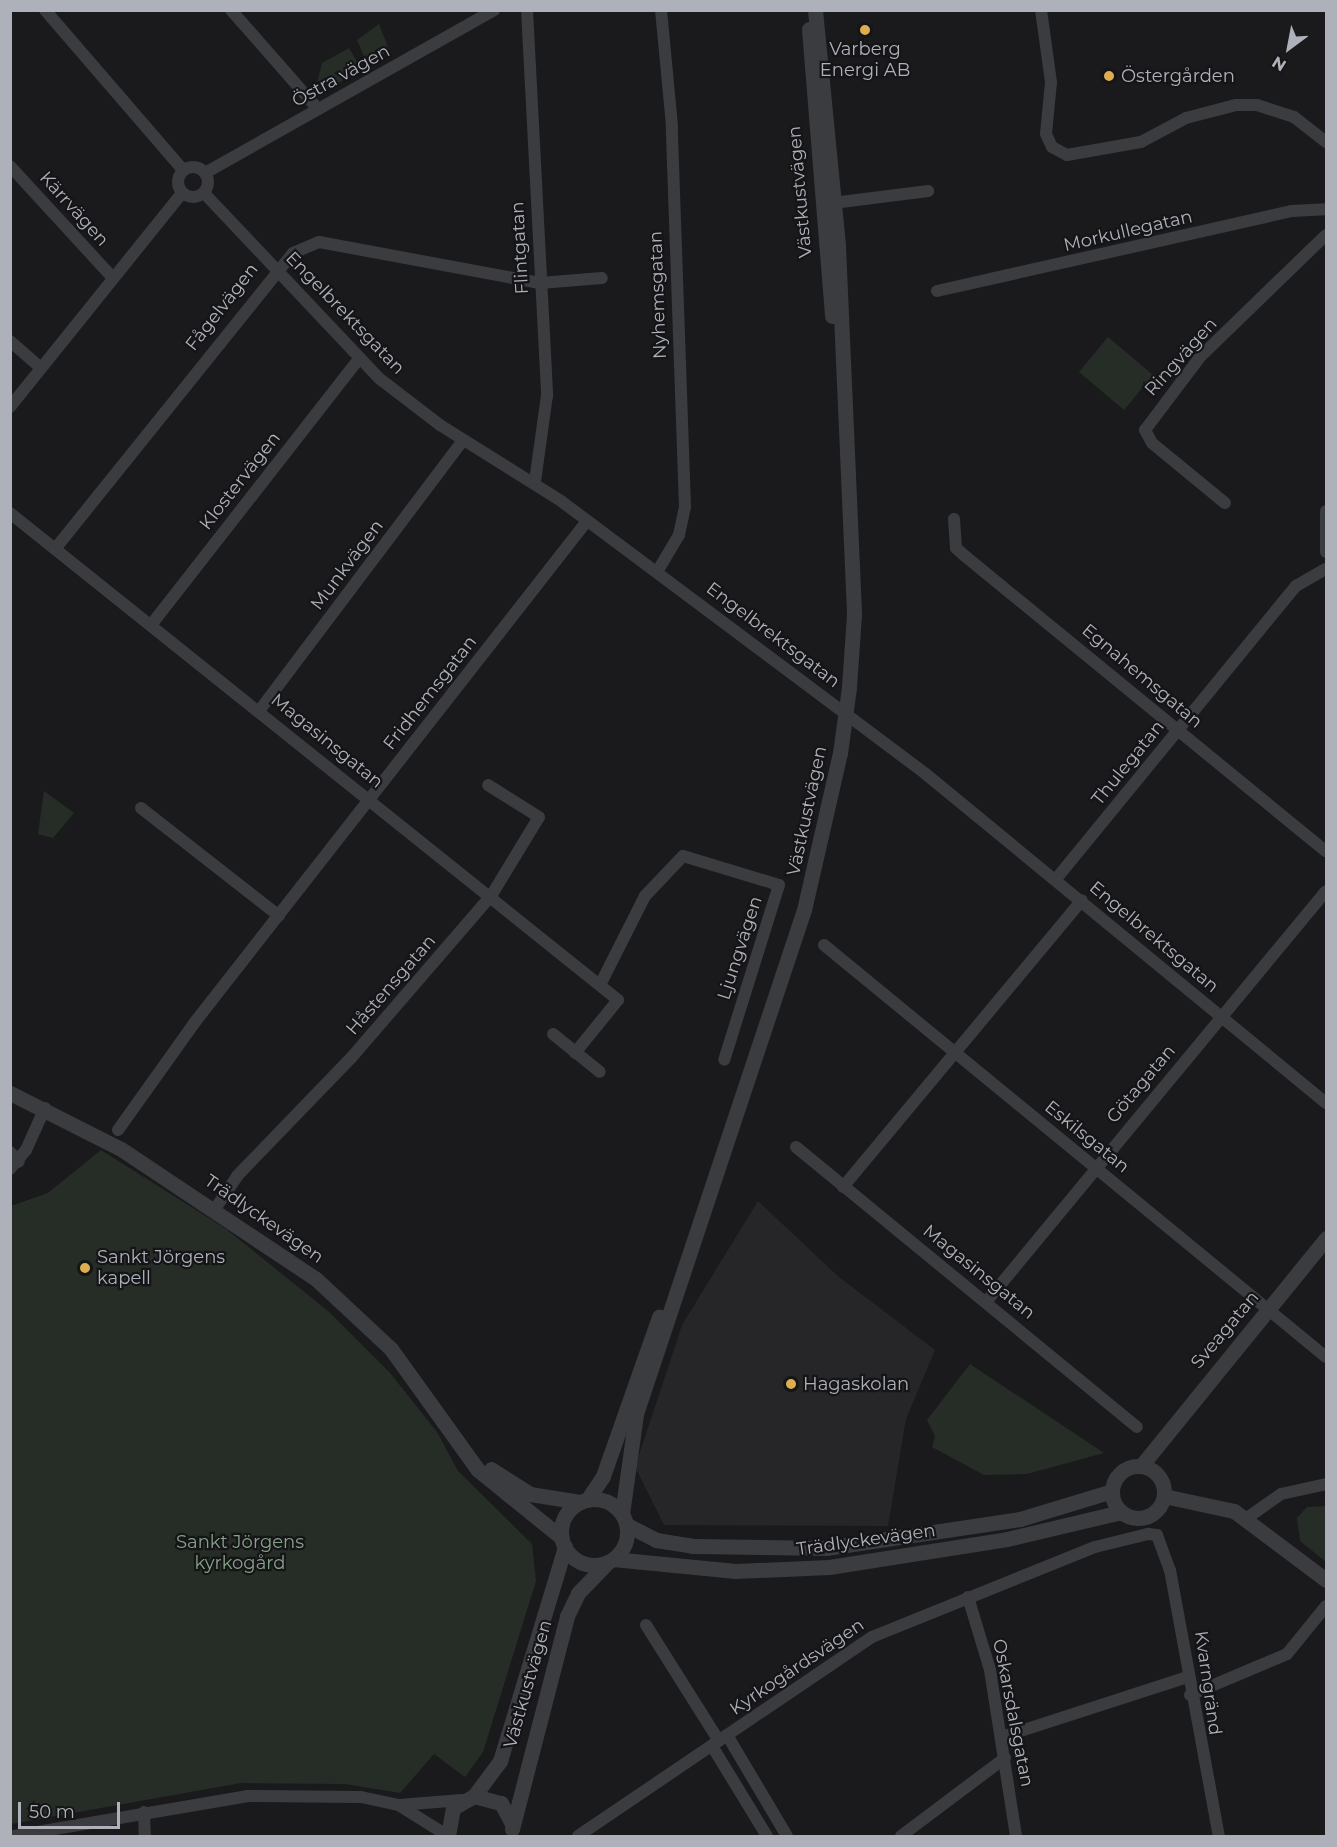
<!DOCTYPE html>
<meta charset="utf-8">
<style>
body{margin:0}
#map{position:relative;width:1337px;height:1847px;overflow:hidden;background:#1a1a1c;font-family:Montserrat,sans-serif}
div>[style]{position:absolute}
.built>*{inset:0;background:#262628}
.green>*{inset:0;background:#262d27}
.minor>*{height:12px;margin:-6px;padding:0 6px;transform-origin:6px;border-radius:6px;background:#3b3c40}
.minor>.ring{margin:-6px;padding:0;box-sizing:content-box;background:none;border:12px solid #3b3c40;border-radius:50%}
.tertiary>*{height:15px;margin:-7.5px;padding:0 7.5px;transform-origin:7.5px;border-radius:7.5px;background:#3b3c40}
.tertiary>.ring{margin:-7.5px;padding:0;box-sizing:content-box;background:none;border:15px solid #3b3c40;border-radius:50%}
.tertiary-bridge>*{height:15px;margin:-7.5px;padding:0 7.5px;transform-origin:7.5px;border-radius:7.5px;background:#3b3c40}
.dots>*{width:16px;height:16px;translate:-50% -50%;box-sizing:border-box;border:3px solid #151517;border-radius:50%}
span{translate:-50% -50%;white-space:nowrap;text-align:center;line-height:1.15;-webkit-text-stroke:4.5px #151517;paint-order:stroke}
.poi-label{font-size:18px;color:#aeb1ba}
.left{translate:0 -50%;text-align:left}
.street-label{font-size:18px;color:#aeb1ba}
.park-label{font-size:18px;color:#87a289}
.frame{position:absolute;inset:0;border:12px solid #aeb1ba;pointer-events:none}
.north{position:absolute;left:1259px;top:18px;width:60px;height:60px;-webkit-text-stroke:4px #151517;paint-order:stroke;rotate:212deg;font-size:16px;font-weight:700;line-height:24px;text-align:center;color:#aeb1ba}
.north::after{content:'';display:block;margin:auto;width:21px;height:27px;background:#aeb1ba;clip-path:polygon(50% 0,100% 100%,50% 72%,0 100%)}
.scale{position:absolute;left:18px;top:1802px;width:102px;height:27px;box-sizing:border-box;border:3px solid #aeb1ba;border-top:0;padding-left:8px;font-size:18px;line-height:21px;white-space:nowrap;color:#aeb1ba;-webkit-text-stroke:4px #151517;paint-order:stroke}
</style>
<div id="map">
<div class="built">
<i style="clip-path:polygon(758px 1201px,839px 1277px,935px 1350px,906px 1419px,888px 1526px,664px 1525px,635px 1467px,682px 1325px)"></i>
</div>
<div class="green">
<i style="clip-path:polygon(379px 24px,389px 50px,368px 66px,357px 40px)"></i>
<i style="clip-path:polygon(349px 48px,362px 70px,314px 96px,322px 63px)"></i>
<i style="clip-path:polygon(1108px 337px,1153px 375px,1124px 410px,1079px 372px)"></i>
<i style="clip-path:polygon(44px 791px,74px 813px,53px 838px,38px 834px)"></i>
<i style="clip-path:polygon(101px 1150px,226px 1229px,328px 1311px,390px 1373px,437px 1432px,458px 1471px,532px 1544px,536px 1581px,483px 1752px,465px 1777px,434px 1754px,400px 1793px,345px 1784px,241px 1783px,11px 1824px,11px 1206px,48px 1193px)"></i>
<i style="clip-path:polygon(970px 1364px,1104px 1453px,1027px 1474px,984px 1475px,932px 1447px,935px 1436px,927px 1420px)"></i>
<i style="clip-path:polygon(1326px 1506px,1326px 1562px,1300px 1541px,1297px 1518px,1307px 1507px)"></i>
</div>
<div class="minor">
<i style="left:45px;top:10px;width:211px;rotate:49.2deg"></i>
<i style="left:231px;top:10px;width:132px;rotate:48.7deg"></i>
<i style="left:527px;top:10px;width:386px;rotate:87deg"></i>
<i style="left:547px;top:395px;width:88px;rotate:97.9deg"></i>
<i style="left:1041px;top:10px;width:73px;rotate:82.1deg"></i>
<i style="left:1051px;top:82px;width:52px;rotate:95.5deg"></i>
<i style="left:1046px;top:134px;width:14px;rotate:65deg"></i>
<i style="left:1052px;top:147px;width:17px;rotate:28deg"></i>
<i style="left:1067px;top:155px;width:75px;rotate:-10deg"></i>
<i style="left:1141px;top:142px;width:51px;rotate:-28.1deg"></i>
<i style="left:1186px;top:118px;width:52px;rotate:-14.6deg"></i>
<i style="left:1236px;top:105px;width:21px"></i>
<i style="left:1257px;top:105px;width:39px;rotate:18deg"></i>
<i style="left:1294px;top:117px;width:41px;rotate:38deg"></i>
<i style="left:10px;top:166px;width:151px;rotate:47.4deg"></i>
<i class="ring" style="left:178px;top:167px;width:18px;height:18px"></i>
<i style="left:205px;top:173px;width:332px;rotate:-29.4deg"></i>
<i style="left:204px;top:193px;width:256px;rotate:46.6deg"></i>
<i style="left:380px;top:379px;width:76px;rotate:37.5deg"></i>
<i style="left:440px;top:425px;width:143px;rotate:32.1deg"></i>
<i style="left:561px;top:501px;width:457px;rotate:36.8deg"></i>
<i style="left:927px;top:775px;width:517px;rotate:39.42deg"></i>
<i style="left:825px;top:204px;width:104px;rotate:-7.2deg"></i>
<i style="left:937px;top:291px;width:364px;rotate:-12.7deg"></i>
<i style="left:1292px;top:211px;width:34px;rotate:-3deg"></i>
<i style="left:10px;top:341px;width:41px;rotate:41.1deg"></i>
<i style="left:10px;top:407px;width:275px;rotate:-51.2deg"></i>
<i style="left:1225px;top:503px;width:94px;rotate:-140.6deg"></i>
<i style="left:1152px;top:443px;width:15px;rotate:-118deg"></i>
<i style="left:1145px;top:430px;width:91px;rotate:-53deg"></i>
<i style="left:1200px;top:357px;width:175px;rotate:-44.1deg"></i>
<i style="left:1326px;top:511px;width:41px;rotate:90deg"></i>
<i style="left:10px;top:513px;width:779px;rotate:38.69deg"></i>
<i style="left:618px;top:1000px;width:68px;rotate:129.1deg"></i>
<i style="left:954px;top:519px;width:29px;rotate:86deg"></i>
<i style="left:956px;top:548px;width:12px;rotate:42deg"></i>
<i style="left:965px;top:556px;width:466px;rotate:39.3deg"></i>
<i style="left:55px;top:549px;width:380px;rotate:-51.2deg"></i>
<i style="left:293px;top:253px;width:28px;rotate:-23deg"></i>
<i style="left:319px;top:242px;width:225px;rotate:10.5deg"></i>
<i style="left:540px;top:283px;width:62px;rotate:-4.6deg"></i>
<i style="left:657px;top:572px;width:43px;rotate:-59.3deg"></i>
<i style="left:679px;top:535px;width:29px;rotate:-78deg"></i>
<i style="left:685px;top:507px;width:381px;rotate:-92deg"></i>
<i style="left:672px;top:126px;width:117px;rotate:-95.4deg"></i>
<i style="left:151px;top:625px;width:338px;rotate:-52deg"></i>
<i style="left:259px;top:711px;width:339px;rotate:-53deg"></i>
<i style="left:141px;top:808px;width:175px;rotate:38deg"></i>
<i style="left:1056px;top:879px;width:379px;rotate:-50.7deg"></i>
<i style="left:1296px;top:586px;width:34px;rotate:-30deg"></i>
<i style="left:824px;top:945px;width:649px;rotate:39.38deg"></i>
<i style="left:600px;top:985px;width:100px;rotate:-63.2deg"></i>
<i style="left:645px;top:896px;width:55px;rotate:-46.5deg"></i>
<i style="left:683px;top:856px;width:100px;rotate:16.8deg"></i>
<i style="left:779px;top:885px;width:183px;rotate:107.4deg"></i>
<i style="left:553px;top:1034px;width:60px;rotate:39deg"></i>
<i style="left:118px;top:1130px;width:133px;rotate:-54.5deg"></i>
<i style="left:195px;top:1022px;width:636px;rotate:-51.96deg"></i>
<i style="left:796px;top:1147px;width:441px;rotate:39.4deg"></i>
<i style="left:10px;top:1152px;width:13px;rotate:48deg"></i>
<i style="left:10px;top:1169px;width:25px;rotate:-50deg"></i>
<i style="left:26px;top:1150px;width:46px;rotate:-65.7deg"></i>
<i style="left:843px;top:1187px;width:373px;rotate:-50.2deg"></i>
<i style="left:215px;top:1209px;width:40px;rotate:-56deg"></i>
<i style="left:237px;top:1176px;width:164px;rotate:-46deg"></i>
<i style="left:351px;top:1058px;width:214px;rotate:-49.2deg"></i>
<i style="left:491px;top:896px;width:92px;rotate:-58.7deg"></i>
<i style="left:539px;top:817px;width:60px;rotate:-147.9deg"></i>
<i style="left:986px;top:1302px;width:533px;rotate:-50.4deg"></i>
<i style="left:1247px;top:1518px;width:42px;rotate:-35.2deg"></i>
<i style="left:1281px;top:1494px;width:46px;rotate:-12.5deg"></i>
<i style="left:968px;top:1597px;width:76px;rotate:73.2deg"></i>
<i style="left:990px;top:1670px;width:168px;rotate:81.1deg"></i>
<i style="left:646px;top:1625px;width:137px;rotate:57.8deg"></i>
<i style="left:1190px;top:1695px;width:105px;rotate:-22.9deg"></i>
<i style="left:1287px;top:1654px;width:62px;rotate:-50.9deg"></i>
<i style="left:727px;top:1735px;width:117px;rotate:59.3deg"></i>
<i style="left:1002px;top:1737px;width:195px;rotate:-17.9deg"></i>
<i style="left:712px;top:1746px;width:105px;rotate:58.6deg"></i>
<i style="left:400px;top:1806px;width:57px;rotate:32deg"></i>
<i style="left:144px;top:1812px;width:24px;rotate:88deg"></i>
<i style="left:14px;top:1836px;width:236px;rotate:-9.7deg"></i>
<i style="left:247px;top:1796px;width:114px;rotate:0.5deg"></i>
<i style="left:361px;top:1797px;width:39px;rotate:12deg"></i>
<i style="left:399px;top:1805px;width:63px;rotate:-4.5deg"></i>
<i style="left:578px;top:1836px;width:355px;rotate:-34.1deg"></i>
<i style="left:872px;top:1637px;width:240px;rotate:-22deg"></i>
<i style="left:1095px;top:1547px;width:55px;rotate:-13.8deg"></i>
<i style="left:1148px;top:1534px;width:9px;rotate:6deg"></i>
<i style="left:1157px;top:1535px;width:37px;rotate:70deg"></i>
<i style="left:1170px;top:1570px;width:270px;rotate:79.6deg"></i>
<i style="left:901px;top:1836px;width:130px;rotate:-36.9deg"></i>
</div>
<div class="tertiary">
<i style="left:815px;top:10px;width:237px;rotate:84.4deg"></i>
<i style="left:838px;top:246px;width:369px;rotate:87.5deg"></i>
<i style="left:854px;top:615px;width:72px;rotate:94deg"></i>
<i style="left:809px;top:29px;width:288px;rotate:85.4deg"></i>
<i style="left:10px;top:1093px;width:124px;rotate:26.8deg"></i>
<i style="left:121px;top:1149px;width:234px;rotate:33.7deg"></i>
<i style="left:316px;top:1279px;width:103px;rotate:43deg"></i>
<i style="left:391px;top:1349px;width:149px;rotate:54.3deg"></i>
<i style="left:478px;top:1470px;width:108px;rotate:39deg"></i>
<i class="ring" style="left:1112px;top:1466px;width:37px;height:37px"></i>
<i style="left:1141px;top:1466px;width:294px;rotate:-50.9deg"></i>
<i style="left:491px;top:1469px;width:46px;rotate:32.7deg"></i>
<i style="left:530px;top:1494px;width:52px;rotate:8.9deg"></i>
<i style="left:1164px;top:1496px;width:72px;rotate:12.1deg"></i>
<i style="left:1234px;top:1511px;width:115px;rotate:36.9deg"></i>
<i class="ring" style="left:561px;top:1499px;width:51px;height:51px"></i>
<i style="left:587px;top:1500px;width:29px;rotate:-56deg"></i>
<i style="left:603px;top:1476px;width:169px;rotate:-70.6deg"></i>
<i style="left:622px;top:1514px;width:101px;rotate:-82deg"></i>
<i style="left:636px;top:1414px;width:531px;rotate:-71.57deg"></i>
<i style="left:804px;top:910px;width:161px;rotate:-77.1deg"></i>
<i style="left:627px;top:1525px;width:33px;rotate:27deg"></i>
<i style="left:656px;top:1540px;width:36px;rotate:9deg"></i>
<i style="left:692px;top:1546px;width:134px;rotate:0.9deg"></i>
<i style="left:826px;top:1548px;width:196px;rotate:-8.5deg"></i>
<i style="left:1020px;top:1519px;width:96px;rotate:-16.9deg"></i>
<i style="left:613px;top:1559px;width:123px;rotate:5.6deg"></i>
<i style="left:735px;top:1571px;width:94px;rotate:-2.4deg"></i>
<i style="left:829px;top:1567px;width:180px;rotate:-8.9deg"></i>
<i style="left:1007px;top:1539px;width:117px;rotate:-13.3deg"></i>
<i style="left:474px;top:1796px;width:44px;rotate:-53.4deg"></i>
<i style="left:500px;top:1761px;width:224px;rotate:-73.1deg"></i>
<i style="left:512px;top:1829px;width:220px;rotate:-75.5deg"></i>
<i style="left:567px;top:1616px;width:25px;rotate:-64deg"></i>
<i style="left:578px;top:1593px;width:43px;rotate:-45.9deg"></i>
<i style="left:448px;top:1836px;width:28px;rotate:-80deg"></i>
<i style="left:453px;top:1808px;width:24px;rotate:-30deg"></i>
<i style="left:474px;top:1796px;width:28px;rotate:15deg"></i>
<i style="left:501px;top:1803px;width:24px;rotate:62deg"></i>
</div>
<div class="tertiary-bridge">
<i style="left:840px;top:753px;width:67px;rotate:-82.2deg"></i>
</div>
<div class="dots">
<i style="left:865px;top:30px;background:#dead4f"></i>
<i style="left:1109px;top:76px;background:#dead4f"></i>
<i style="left:85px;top:1268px;background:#dead4f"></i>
<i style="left:791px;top:1384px;background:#dead4f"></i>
</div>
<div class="poi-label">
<span style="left:865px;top:60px">Varberg<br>Energi AB</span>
<span class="left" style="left:1121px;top:76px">Östergården</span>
<span class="left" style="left:97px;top:1268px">Sankt Jörgens<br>kapell</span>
<span class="left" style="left:803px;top:1384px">Hagaskolan</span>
</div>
<div class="street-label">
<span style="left:341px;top:76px;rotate:-29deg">Östra vägen</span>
<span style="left:800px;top:192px;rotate:-95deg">Västkustvägen</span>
<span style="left:74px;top:209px;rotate:48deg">Kärrvägen</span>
<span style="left:1128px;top:231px;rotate:-13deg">Morkullegatan</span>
<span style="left:520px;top:248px;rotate:-93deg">Flintgatan</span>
<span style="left:658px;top:295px;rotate:-92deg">Nyhemsgatan</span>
<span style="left:222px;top:307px;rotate:-52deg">Fågelvägen</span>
<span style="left:345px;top:313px;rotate:46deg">Engelbrektsgatan</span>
<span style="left:1181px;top:357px;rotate:-48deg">Ringvägen</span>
<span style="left:240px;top:481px;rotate:-52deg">Klostervägen</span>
<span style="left:347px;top:565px;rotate:-53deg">Munkvägen</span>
<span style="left:773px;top:635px;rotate:37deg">Engelbrektsgatan</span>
<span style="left:1142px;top:676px;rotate:40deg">Egnahemsgatan</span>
<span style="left:430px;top:693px;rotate:-52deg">Fridhemsgatan</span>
<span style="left:327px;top:741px;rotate:39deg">Magasinsgatan</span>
<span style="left:1128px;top:763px;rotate:-51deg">Thulegatan</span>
<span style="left:807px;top:811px;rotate:-78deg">Västkustvägen</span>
<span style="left:1154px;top:937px;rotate:40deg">Engelbrektsgatan</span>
<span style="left:740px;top:948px;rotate:-72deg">Ljungvägen</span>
<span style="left:391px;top:985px;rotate:-49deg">Håstensgatan</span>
<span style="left:1141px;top:1084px;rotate:-50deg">Götagatan</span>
<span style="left:1087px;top:1137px;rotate:39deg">Eskilsgatan</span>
<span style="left:264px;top:1219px;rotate:35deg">Trädlyckevägen</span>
<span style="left:979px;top:1272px;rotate:39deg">Magasinsgatan</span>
<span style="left:1225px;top:1330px;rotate:-50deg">Sveagatan</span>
<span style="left:866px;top:1540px;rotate:-8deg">Trädlyckevägen</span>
<span style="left:797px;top:1667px;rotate:-34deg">Kyrkogårdsvägen</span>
<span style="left:1208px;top:1683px;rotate:82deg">Kvarngränd</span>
<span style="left:528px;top:1684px;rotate:-74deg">Västkustvägen</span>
<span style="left:1013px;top:1713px;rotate:79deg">Oskarsdalsgatan</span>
</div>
<div class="park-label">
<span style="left:240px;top:1553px">Sankt Jörgens<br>kyrkogård</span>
</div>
<div class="frame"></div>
<div class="north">N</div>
<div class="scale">50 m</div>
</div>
